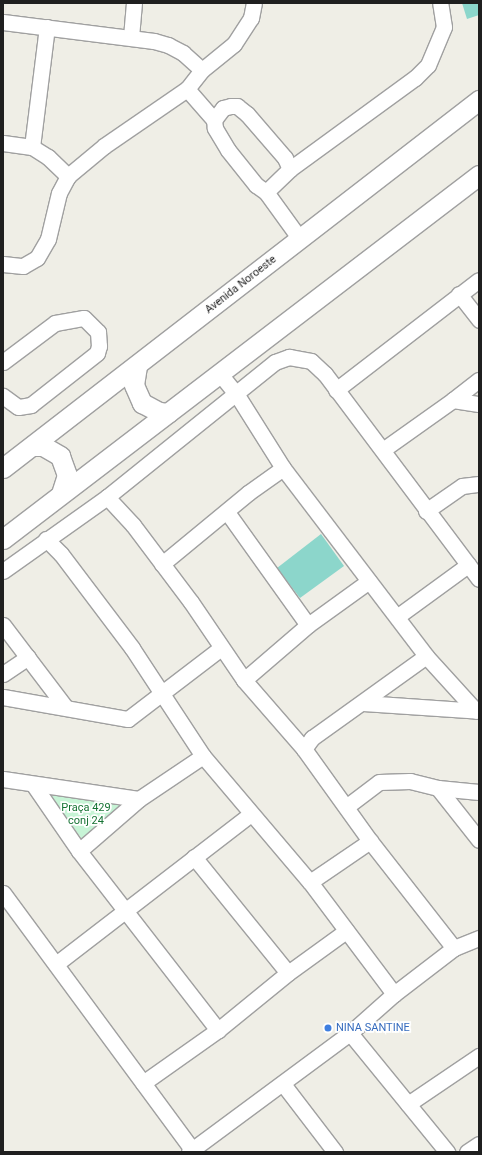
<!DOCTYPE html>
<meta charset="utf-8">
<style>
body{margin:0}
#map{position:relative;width:482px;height:1155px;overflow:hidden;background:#efeee6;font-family:Roboto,sans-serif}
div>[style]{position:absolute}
.park>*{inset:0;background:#c7f4d6}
.pitch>*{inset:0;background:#8cd6cb}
.roads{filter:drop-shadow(1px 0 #a0a0a0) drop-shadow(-1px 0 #a0a0a0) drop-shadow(0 1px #a0a0a0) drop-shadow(0 -1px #a0a0a0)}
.minor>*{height:15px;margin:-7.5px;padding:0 7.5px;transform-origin:7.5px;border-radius:7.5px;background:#fff}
.tertiary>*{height:19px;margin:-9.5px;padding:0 9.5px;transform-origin:9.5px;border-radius:9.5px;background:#fff}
.dots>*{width:11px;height:11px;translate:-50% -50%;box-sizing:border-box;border:2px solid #fff;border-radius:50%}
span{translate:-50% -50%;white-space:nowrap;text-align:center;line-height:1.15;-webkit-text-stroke:3.5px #fff;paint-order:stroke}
.street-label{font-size:11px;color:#1f1f1f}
.park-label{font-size:11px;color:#167334}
.shop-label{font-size:11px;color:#366cbe}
.left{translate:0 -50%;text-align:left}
.frame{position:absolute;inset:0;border:4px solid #1f1f1f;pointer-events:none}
</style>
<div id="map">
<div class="park">
<i style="clip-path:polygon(48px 793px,127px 804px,82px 839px)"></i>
</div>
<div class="pitch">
<i style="clip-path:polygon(462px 3px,479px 3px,479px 15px,467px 19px)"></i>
<i style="clip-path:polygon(321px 534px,344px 566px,300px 598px,277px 568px)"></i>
</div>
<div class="roads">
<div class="minor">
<i style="left:3px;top:22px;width:152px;rotate:7.2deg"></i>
<i style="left:154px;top:41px;width:15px;rotate:16deg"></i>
<i style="left:168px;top:45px;width:17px;rotate:28deg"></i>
<i style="left:183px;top:53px;width:25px;rotate:42deg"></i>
<i style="left:131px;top:37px;width:34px;rotate:-85deg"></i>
<i style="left:187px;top:89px;width:41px;rotate:48.9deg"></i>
<i style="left:231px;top:106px;width:6px"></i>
<i style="left:237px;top:106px;width:13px;rotate:39deg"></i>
<i style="left:247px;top:114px;width:58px;rotate:49.2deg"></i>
<i style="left:285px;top:158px;width:12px;rotate:66deg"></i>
<i style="left:290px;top:169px;width:33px;rotate:136deg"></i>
<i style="left:266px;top:192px;width:12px;rotate:-145deg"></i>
<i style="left:256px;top:185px;width:45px;rotate:-128.7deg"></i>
<i style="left:228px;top:150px;width:26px;rotate:-121deg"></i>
<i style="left:215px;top:128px;width:8px;rotate:-97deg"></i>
<i style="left:214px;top:120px;width:15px;rotate:-53deg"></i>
<i style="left:223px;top:108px;width:8px;rotate:-14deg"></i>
<i style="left:3px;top:143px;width:29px;rotate:8deg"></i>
<i style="left:32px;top:147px;width:19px;rotate:32deg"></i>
<i style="left:48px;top:157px;width:28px;rotate:44deg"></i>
<i style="left:32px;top:147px;width:121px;rotate:-82.9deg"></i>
<i style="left:290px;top:169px;width:155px;rotate:-36.1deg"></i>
<i style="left:415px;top:78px;width:18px;rotate:-45deg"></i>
<i style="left:428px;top:65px;width:41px;rotate:-67.2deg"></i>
<i style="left:444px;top:27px;width:24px;rotate:-99deg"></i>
<i style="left:266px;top:192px;width:58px;rotate:54.1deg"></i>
<i style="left:3px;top:264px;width:20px;rotate:6deg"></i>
<i style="left:23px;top:266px;width:16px;rotate:-30deg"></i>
<i style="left:37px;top:258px;width:22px;rotate:-60deg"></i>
<i style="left:48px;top:239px;width:47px;rotate:-76.6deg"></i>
<i style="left:59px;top:193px;width:19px;rotate:-62deg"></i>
<i style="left:68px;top:176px;width:47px;rotate:-39.8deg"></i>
<i style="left:104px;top:146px;width:101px;rotate:-34.5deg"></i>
<i style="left:187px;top:89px;width:24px;rotate:-52deg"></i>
<i style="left:202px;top:70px;width:41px;rotate:-39.1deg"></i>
<i style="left:234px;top:44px;width:31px;rotate:-57deg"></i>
<i style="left:251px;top:18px;width:15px;rotate:-79deg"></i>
<i style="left:459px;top:294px;width:33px;rotate:52deg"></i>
<i style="left:3px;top:362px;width:65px;rotate:-36.9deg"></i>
<i style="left:55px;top:323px;width:29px;rotate:-10deg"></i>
<i style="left:84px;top:318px;width:20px;rotate:45deg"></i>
<i style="left:98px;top:332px;width:14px;rotate:86deg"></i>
<i style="left:99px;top:346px;width:7px;rotate:106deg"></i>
<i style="left:97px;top:353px;width:84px;rotate:141.8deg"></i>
<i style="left:31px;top:405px;width:13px;rotate:171deg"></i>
<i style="left:18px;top:407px;width:19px;rotate:-144deg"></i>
<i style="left:220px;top:374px;width:27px;rotate:51deg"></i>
<i style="left:237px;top:395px;width:86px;rotate:57.8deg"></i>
<i style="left:283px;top:468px;width:236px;rotate:52.7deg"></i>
<i style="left:426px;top:656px;width:74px;rotate:47.7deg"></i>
<i style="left:336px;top:390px;width:180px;rotate:-37.6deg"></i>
<i style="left:453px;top:400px;width:33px;rotate:-38deg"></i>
<i style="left:384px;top:449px;width:85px;rotate:-35.4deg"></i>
<i style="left:453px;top:400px;width:26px;rotate:9deg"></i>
<i style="left:107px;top:497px;width:38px;rotate:47deg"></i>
<i style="left:133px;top:525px;width:96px;rotate:53deg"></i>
<i style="left:191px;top:602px;width:94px;rotate:55.8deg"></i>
<i style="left:244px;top:680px;width:91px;rotate:49deg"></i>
<i style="left:304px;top:749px;width:113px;rotate:54.3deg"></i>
<i style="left:370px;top:841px;width:136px;rotate:51.9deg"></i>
<i style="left:426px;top:511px;width:44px;rotate:-34.8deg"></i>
<i style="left:462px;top:486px;width:17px;rotate:-7deg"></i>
<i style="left:227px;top:512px;width:139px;rotate:54.4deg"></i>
<i style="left:46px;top:539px;width:21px;rotate:45deg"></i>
<i style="left:61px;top:554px;width:118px;rotate:52.9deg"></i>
<i style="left:132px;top:648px;width:129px;rotate:56.7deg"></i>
<i style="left:203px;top:756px;width:165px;rotate:49.7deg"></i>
<i style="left:310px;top:882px;width:140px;rotate:53.1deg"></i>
<i style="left:162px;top:564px;width:112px;rotate:-39.5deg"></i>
<i style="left:248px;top:493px;width:43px;rotate:-35.5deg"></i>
<i style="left:3px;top:571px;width:128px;rotate:-35.4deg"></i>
<i style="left:107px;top:497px;width:216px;rotate:-38.8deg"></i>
<i style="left:275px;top:362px;width:15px;rotate:-20deg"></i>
<i style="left:289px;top:357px;width:22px;rotate:10deg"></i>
<i style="left:311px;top:361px;width:19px;rotate:43deg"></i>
<i style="left:325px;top:374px;width:256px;rotate:53.1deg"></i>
<i style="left:398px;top:616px;width:87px;rotate:-36.1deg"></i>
<i style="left:3px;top:625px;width:104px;rotate:52.8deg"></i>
<i style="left:3px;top:674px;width:30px;rotate:-34deg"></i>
<i style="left:244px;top:680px;width:84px;rotate:-40.7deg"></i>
<i style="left:308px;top:625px;width:75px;rotate:-35.8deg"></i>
<i style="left:3px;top:697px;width:127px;rotate:10deg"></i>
<i style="left:128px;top:719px;width:117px;rotate:-37.4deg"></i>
<i style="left:363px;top:703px;width:116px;rotate:3.9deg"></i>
<i style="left:304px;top:749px;width:14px;rotate:-54deg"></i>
<i style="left:312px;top:738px;width:140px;rotate:-35.7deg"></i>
<i style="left:3px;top:779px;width:137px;rotate:8.4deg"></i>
<i style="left:139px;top:799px;width:77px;rotate:-33.9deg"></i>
<i style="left:33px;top:784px;width:81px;rotate:55.5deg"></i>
<i style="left:79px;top:851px;width:227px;rotate:52.2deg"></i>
<i style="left:438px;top:788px;width:66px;rotate:51.7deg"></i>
<i style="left:346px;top:807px;width:41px;rotate:-37.1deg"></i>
<i style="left:379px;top:782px;width:31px;rotate:-2deg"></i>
<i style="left:410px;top:781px;width:29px;rotate:14deg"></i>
<i style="left:438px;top:788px;width:41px;rotate:5.6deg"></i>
<i style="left:79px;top:851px;width:79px;rotate:-40.9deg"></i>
<i style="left:194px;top:857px;width:149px;rotate:51deg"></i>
<i style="left:310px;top:882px;width:73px;rotate:-34.3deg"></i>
<i style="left:3px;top:893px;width:318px;rotate:53.6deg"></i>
<i style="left:56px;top:964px;width:246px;rotate:-37.6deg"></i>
<i style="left:350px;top:1033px;width:154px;rotate:50.8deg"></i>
<i style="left:143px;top:1083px;width:92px;rotate:-35.2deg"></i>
<i style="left:218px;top:1030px;width:90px;rotate:-39.2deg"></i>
<i style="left:288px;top:973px;width:72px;rotate:-35.9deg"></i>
<i style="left:283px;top:1084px;width:86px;rotate:52.6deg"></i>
<i style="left:408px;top:1104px;width:86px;rotate:-34.1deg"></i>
<i style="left:189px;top:1152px;width:200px;rotate:-36.5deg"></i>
<i style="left:350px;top:1033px;width:59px;rotate:-41.6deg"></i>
<i style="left:394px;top:994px;width:76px;rotate:-37.5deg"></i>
<i style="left:454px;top:948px;width:27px;rotate:-22deg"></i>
<i style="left:467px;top:1152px;width:14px;rotate:-34deg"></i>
</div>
<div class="tertiary">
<i style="left:137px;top:366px;width:19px;rotate:99deg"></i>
<i style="left:134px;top:385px;width:20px;rotate:66deg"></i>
<i style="left:142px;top:403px;width:19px;rotate:28deg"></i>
<i style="left:159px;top:412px;width:9px;rotate:6deg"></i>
<i style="left:33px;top:446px;width:10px"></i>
<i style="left:43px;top:446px;width:20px;rotate:30deg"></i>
<i style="left:60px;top:456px;width:20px;rotate:70deg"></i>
<i style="left:67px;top:475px;width:19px;rotate:108deg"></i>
<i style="left:3px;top:468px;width:602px;rotate:-37.71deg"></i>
<i style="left:3px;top:539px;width:599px;rotate:-37.41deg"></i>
</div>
</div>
<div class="dots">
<i style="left:328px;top:1028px;background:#3f7fe0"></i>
</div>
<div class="street-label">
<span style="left:241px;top:285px;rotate:-38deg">Avenida Noroeste</span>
</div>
<div class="park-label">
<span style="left:86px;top:815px">Praça 429<br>conj 24</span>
</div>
<div class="shop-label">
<span class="left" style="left:336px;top:1028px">NINA SANTINE</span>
</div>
<div class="frame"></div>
</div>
